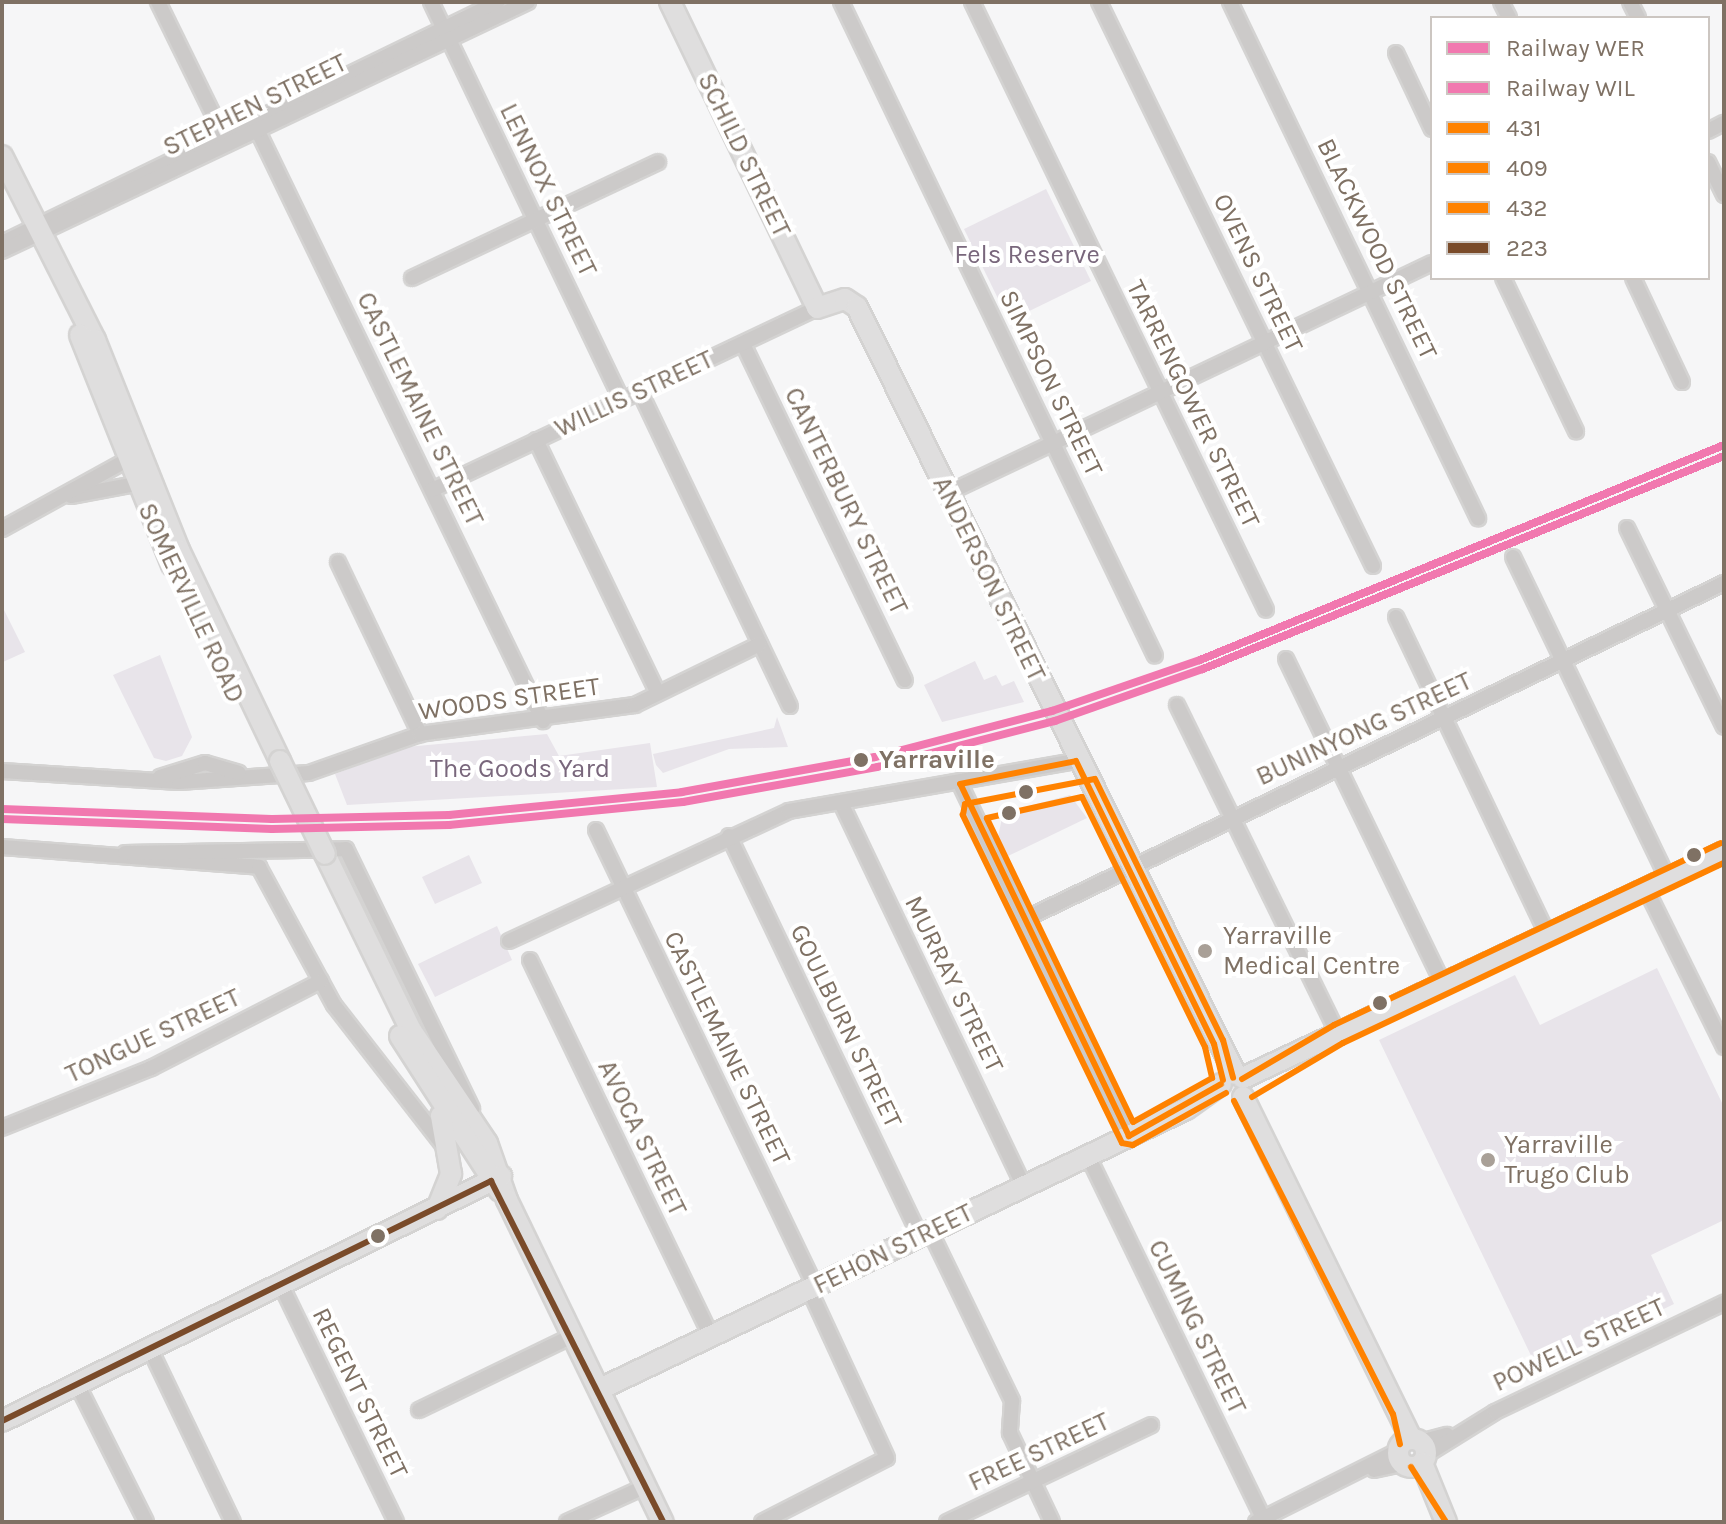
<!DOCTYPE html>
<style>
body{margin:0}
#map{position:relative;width:1726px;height:1524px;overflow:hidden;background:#f6f6f7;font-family:Karla,sans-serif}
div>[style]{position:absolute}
.green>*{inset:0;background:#e8e4ea}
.roads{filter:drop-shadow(2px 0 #d4d3d2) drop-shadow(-2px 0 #d4d3d2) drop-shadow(0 2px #d4d3d2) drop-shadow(0 -2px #d4d3d2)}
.street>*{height:14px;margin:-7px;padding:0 7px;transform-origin:7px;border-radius:7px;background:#cccac9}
.secondary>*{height:20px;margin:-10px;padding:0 10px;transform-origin:10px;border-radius:10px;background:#dfdede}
.secondary>.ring{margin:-10px;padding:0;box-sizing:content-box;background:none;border:20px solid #dfdede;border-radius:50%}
.bridges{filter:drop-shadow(2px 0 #d4d3d2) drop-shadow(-2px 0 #d4d3d2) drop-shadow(0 2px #d4d3d2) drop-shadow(0 -2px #d4d3d2)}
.secondary-bridge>*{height:20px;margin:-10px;padding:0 10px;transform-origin:10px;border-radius:10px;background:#dfdede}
.bus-1>*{height:6px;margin:-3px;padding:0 3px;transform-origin:3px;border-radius:3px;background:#ff8200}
.bus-2>*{height:6px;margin:-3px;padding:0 3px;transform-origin:3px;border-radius:3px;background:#ff8200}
.bus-3>*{height:6px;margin:-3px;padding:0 3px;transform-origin:3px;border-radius:3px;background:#ff8200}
.bus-4>*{height:6px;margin:-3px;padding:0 3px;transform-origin:3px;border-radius:3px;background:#7a4b2a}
.rail-1>*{height:8px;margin:-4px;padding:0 4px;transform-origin:4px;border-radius:4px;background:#f178af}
.rail-2>*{height:8px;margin:-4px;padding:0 4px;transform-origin:4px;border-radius:4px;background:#f178af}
.dots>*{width:22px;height:22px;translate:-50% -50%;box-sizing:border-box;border:4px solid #fff;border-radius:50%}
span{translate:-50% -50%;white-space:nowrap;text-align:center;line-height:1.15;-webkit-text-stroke:8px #fff;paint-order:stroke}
.street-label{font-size:26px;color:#7f7164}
.park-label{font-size:26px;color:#79677c}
.stop-label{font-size:26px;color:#7f7164;font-weight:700}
.left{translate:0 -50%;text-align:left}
.poi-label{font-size:26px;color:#7f7164}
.frame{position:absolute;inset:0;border:4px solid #7f7164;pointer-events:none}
.legend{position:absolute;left:1430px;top:16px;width:280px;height:264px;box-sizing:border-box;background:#fff;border:2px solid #ccc6c1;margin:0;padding:10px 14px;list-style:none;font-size:24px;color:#7f7164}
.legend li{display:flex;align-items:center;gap:16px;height:40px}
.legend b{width:40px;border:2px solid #ccc6c1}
</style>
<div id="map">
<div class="green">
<i style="clip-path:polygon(1046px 189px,1091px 281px,1009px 321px,964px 229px)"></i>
<i style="clip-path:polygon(2px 606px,25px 652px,3px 662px,2px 660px)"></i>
<i style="clip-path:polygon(160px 655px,192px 737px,182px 756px,166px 761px,154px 758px,113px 675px)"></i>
<i style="clip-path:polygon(975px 661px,984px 680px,996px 675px,1002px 686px,1014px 681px,1024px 702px,942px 722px,924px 685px)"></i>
<i style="clip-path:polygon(777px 717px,788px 747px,729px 749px,663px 773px,656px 765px,653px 754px,774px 728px)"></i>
<i style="clip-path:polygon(547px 734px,559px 756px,650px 743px,657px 787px,347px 805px,335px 774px,406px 747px)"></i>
<i style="clip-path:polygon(1070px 795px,1087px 818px,1008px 856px,998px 837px,1003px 813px)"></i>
<i style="clip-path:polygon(469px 855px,482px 883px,435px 904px,422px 877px)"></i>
<i style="clip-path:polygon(497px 926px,512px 960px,435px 997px,418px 964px)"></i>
<i style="clip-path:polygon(1657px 968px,1724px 1107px,1724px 1220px,1651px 1255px,1674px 1304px,1538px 1370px,1379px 1040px,1515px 975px,1540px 1025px)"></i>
</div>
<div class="roads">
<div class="street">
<i style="left:158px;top:2px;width:155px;rotate:63.9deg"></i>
<i style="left:431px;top:2px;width:441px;rotate:64.4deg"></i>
<i style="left:841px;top:2px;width:725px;rotate:64.35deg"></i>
<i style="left:972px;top:2px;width:675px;rotate:64.19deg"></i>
<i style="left:1099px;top:2px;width:627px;rotate:64.09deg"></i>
<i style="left:1230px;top:2px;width:573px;rotate:64.33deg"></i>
<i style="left:1501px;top:2px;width:18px;rotate:63deg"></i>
<i style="left:1630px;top:2px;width:18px;rotate:63deg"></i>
<i style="left:1396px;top:53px;width:84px;rotate:64.7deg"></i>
<i style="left:252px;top:119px;width:669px;rotate:64.2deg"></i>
<i style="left:1708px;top:131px;width:18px;rotate:-27deg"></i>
<i style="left:1708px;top:162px;width:37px;rotate:64deg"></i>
<i style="left:2px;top:243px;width:551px;rotate:-25.91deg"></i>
<i style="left:2px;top:251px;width:582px;rotate:-25.33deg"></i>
<i style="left:412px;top:278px;width:272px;rotate:-25.2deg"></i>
<i style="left:1503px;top:278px;width:170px;rotate:64.5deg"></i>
<i style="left:1633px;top:278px;width:115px;rotate:64.8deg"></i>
<i style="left:743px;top:344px;width:373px;rotate:64.3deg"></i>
<i style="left:640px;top:392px;width:348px;rotate:64.5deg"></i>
<i style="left:536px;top:440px;width:281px;rotate:64.3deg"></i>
<i style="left:432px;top:490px;width:426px;rotate:-25.3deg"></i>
<i style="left:948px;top:493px;width:536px;rotate:-25.42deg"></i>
<i style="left:71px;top:496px;width:65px;rotate:-10.6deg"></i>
<i style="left:1627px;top:528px;width:221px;rotate:64deg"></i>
<i style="left:2px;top:529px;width:141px;rotate:-28.9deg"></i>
<i style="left:1513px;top:557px;width:360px;rotate:64.3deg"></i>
<i style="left:338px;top:562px;width:191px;rotate:64.5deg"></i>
<i style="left:1396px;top:617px;width:353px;rotate:64.5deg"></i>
<i style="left:1286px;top:659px;width:361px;rotate:64.2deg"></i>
<i style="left:1177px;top:705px;width:366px;rotate:63.9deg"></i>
<i style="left:2px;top:771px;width:177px;rotate:3.6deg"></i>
<i style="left:179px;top:782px;width:130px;rotate:-4deg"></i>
<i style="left:309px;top:773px;width:118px;rotate:-19.4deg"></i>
<i style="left:420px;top:734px;width:217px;rotate:-7.7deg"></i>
<i style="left:635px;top:705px;width:139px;rotate:-26deg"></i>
<i style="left:160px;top:777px;width:47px;rotate:-17.3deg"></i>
<i style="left:205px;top:763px;width:35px;rotate:16deg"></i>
<i style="left:960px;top:784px;width:390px;rotate:64.4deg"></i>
<i style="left:841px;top:803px;width:424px;rotate:64.5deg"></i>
<i style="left:596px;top:830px;width:506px;rotate:64.35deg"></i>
<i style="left:729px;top:836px;width:443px;rotate:64.5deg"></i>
<i style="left:2px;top:847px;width:258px;rotate:4.4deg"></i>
<i style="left:125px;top:853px;width:221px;rotate:-1deg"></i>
<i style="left:346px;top:849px;width:289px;rotate:64.1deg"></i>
<i style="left:259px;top:867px;width:157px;rotate:61.5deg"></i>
<i style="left:334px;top:1005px;width:182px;rotate:52.1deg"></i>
<i style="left:1647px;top:891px;width:174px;rotate:63.7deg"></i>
<i style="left:1025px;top:919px;width:776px;rotate:-25.67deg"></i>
<i style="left:509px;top:941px;width:309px;rotate:-24.9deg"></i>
<i style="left:789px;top:811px;width:291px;rotate:-9.9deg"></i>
<i style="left:530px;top:960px;width:417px;rotate:64.3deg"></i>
<i style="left:2px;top:1128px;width:161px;rotate:-21.9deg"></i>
<i style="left:151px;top:1068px;width:191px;rotate:-27.1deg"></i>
<i style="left:1088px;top:1156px;width:402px;rotate:64.2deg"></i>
<i style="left:930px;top:1231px;width:189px;rotate:64.2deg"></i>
<i style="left:1012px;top:1401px;width:32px;rotate:94deg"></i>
<i style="left:1010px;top:1433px;width:98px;rotate:64.7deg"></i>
<i style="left:281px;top:1285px;width:263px;rotate:64.1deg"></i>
<i style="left:150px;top:1349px;width:192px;rotate:64.4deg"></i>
<i style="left:77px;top:1384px;width:154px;rotate:63.4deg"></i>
<i style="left:419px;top:1410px;width:172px;rotate:-25.8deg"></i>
<i style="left:1420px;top:1442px;width:28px;rotate:-15deg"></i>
<i style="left:1426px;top:1455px;width:81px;rotate:-31.9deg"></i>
<i style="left:1495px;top:1412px;width:254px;rotate:-25.5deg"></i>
<i style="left:1374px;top:1470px;width:30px;rotate:-12deg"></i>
<i style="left:567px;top:1522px;width:87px;rotate:-24.5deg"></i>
<i style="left:762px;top:1522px;width:140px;rotate:-27.1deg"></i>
<i style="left:887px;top:1458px;width:186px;rotate:-114.8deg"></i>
<i style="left:947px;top:1522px;width:226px;rotate:-25.4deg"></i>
<i style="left:1256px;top:1522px;width:159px;rotate:-26.6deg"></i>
</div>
<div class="secondary">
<i style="left:670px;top:2px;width:339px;rotate:64.3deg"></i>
<i style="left:817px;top:308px;width:29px;rotate:-18deg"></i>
<i style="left:845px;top:299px;width:14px;rotate:34deg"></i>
<i style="left:857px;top:307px;width:855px;rotate:63.76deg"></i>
<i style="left:2px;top:156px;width:206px;rotate:63.2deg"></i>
<i style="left:95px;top:340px;width:226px;rotate:68.2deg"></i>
<i style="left:179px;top:550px;width:234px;rotate:64.4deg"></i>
<i style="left:80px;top:335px;width:248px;rotate:68.2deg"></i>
<i style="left:325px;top:854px;width:196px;rotate:64deg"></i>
<i style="left:411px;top:1030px;width:136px;rotate:56.1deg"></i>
<i style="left:487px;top:1143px;width:60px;rotate:70.7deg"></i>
<i style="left:507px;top:1200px;width:358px;rotate:64.2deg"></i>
<i style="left:400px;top:1036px;width:184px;rotate:57.2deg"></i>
<i style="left:1243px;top:1078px;width:531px;rotate:-25.17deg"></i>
<i style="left:1243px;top:1097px;width:381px;rotate:63.8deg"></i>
<i style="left:437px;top:1209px;width:38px;rotate:-68deg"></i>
<i style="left:451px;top:1174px;width:59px;rotate:-99.8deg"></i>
<i style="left:600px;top:1389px;width:649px;rotate:-25.54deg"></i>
<i style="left:1186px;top:1109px;width:43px;rotate:-35.5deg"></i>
<i style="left:2px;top:1421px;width:556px;rotate:-26.15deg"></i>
<i class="ring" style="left:1398px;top:1439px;width:8px;height:8px"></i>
<i style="left:1422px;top:1463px;width:64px;rotate:67.9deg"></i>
</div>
</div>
<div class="bridges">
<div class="secondary-bridge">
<i style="left:280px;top:761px;width:103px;rotate:64.2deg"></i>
</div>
</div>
<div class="bus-1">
<i style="left:1221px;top:1084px;width:106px;rotate:150.5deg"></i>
<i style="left:1129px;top:1136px;width:390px;rotate:-115.6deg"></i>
<i style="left:960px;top:784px;width:118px;rotate:-11.2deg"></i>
<i style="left:1076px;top:761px;width:315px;rotate:64deg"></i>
<i style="left:1214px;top:1044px;width:37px;rotate:76deg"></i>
<i style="left:1234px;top:1101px;width:351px;rotate:63.1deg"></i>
<i style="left:1393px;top:1414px;width:31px;rotate:77deg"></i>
<i style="left:1411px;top:1467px;width:65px;rotate:57.5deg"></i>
</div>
<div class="bus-2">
<i style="left:1082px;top:797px;width:279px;rotate:63.8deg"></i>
<i style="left:1205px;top:1047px;width:32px;rotate:77deg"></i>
<i style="left:1212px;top:1078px;width:90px;rotate:150.9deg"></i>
<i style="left:1133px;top:1122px;width:337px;rotate:-115.7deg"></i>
<i style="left:987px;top:818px;width:97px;rotate:-12.5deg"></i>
<i style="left:1252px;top:1097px;width:106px;rotate:-30.7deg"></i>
<i style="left:1343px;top:1043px;width:421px;rotate:-25.3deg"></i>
</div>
<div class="bus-3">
<i style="left:1242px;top:1079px;width:107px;rotate:-30.4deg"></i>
<i style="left:1334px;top:1025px;width:427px;rotate:-25.2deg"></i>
<i style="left:1226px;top:1093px;width:107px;rotate:150.8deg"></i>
<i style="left:1133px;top:1145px;width:11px;rotate:-170deg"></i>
<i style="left:1122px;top:1143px;width:365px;rotate:-115.9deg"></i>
<i style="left:963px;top:815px;width:11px;rotate:-80deg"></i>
<i style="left:965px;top:804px;width:132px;rotate:-10.9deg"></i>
<i style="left:1095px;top:779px;width:291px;rotate:63.9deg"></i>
<i style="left:1223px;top:1040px;width:39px;rotate:75deg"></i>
</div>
<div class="bus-4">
<i style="left:2px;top:1421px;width:545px;rotate:-26.14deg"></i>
<i style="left:491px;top:1181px;width:382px;rotate:63.2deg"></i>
</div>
<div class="rail-1">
<i style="left:2px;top:809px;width:270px;rotate:2.1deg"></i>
<i style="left:272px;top:819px;width:177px;rotate:-1.3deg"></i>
<i style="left:449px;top:815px;width:234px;rotate:-5.6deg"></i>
<i style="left:682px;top:792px;width:196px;rotate:-10.3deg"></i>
<i style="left:875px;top:757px;width:183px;rotate:-14.6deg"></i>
<i style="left:1052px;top:711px;width:157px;rotate:-19deg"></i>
<i style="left:1200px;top:660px;width:566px;rotate:-22.31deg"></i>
</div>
<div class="rail-2">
<i style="left:2px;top:819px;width:270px;rotate:2.1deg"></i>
<i style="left:272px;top:829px;width:177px;rotate:-1.3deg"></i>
<i style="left:449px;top:825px;width:235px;rotate:-5.6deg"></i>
<i style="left:683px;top:802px;width:197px;rotate:-10.2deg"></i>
<i style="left:877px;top:767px;width:184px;rotate:-14.5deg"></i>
<i style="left:1055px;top:721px;width:157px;rotate:-19.4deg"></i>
<i style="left:1203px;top:669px;width:563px;rotate:-22.24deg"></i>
</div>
<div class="dots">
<i style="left:861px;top:760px;background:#7f7164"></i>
<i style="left:1026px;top:792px;background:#7f7164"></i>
<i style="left:1009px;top:813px;background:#7f7164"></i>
<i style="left:1694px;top:855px;background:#7f7164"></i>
<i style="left:1205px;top:951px;background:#a9a097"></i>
<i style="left:1380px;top:1003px;background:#7f7164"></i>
<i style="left:1488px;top:1160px;background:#a9a097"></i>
<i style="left:378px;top:1236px;background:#7f7164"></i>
</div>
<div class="street-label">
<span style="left:255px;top:105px;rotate:-26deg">STEPHEN STREET</span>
<span style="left:744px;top:155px;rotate:64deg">SCHILD STREET</span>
<span style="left:548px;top:190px;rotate:64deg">LENNOX STREET</span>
<span style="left:1377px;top:249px;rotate:64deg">BLACKWOOD STREET</span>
<span style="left:1258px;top:273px;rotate:64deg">OVENS STREET</span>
<span style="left:1051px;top:383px;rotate:64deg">SIMPSON STREET</span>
<span style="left:634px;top:394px;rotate:-25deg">WILLIS STREET</span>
<span style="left:1193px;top:404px;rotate:64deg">TARRENGOWER STREET</span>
<span style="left:420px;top:409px;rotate:64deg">CASTLEMAINE STREET</span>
<span style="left:846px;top:501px;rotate:64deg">CANTERBURY STREET</span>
<span style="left:989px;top:579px;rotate:64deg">ANDERSON STREET</span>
<span style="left:191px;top:603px;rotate:65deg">SOMERVILLE ROAD</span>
<span style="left:509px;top:699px;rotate:-8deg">WOODS STREET</span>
<span style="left:1364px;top:729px;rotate:-25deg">BUNINYONG STREET</span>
<span style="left:954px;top:984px;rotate:64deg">MURRAY STREET</span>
<span style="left:846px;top:1026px;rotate:64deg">GOULBURN STREET</span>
<span style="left:153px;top:1036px;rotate:-25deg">TONGUE STREET</span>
<span style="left:727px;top:1048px;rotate:64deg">CASTLEMAINE STREET</span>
<span style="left:642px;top:1138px;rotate:64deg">AVOCA STREET</span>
<span style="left:893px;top:1249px;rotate:-26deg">FEHON STREET</span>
<span style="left:1197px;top:1327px;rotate:64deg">CUMING STREET</span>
<span style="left:1579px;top:1345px;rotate:-25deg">POWELL STREET</span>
<span style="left:360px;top:1393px;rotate:64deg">REGENT STREET</span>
<span style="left:1039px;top:1452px;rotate:-25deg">FREE STREET</span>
</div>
<div class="park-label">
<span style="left:1027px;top:255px">Fels Reserve</span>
<span style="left:520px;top:769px">The Goods Yard</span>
</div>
<div class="stop-label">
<span class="left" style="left:879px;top:760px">Yarraville</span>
</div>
<div class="poi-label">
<span class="left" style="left:1223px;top:951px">Yarraville<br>Medical Centre</span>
<span class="left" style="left:1504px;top:1160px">Yarraville<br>Trugo Club</span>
</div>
<div class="frame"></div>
<ul class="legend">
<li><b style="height:10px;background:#f178af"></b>Railway WER</li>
<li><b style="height:10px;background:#f178af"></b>Railway WIL</li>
<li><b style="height:10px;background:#ff8200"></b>431</li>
<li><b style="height:10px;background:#ff8200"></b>409</li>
<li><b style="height:10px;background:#ff8200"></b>432</li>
<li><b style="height:10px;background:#7a4b2a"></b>223</li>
</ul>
</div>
